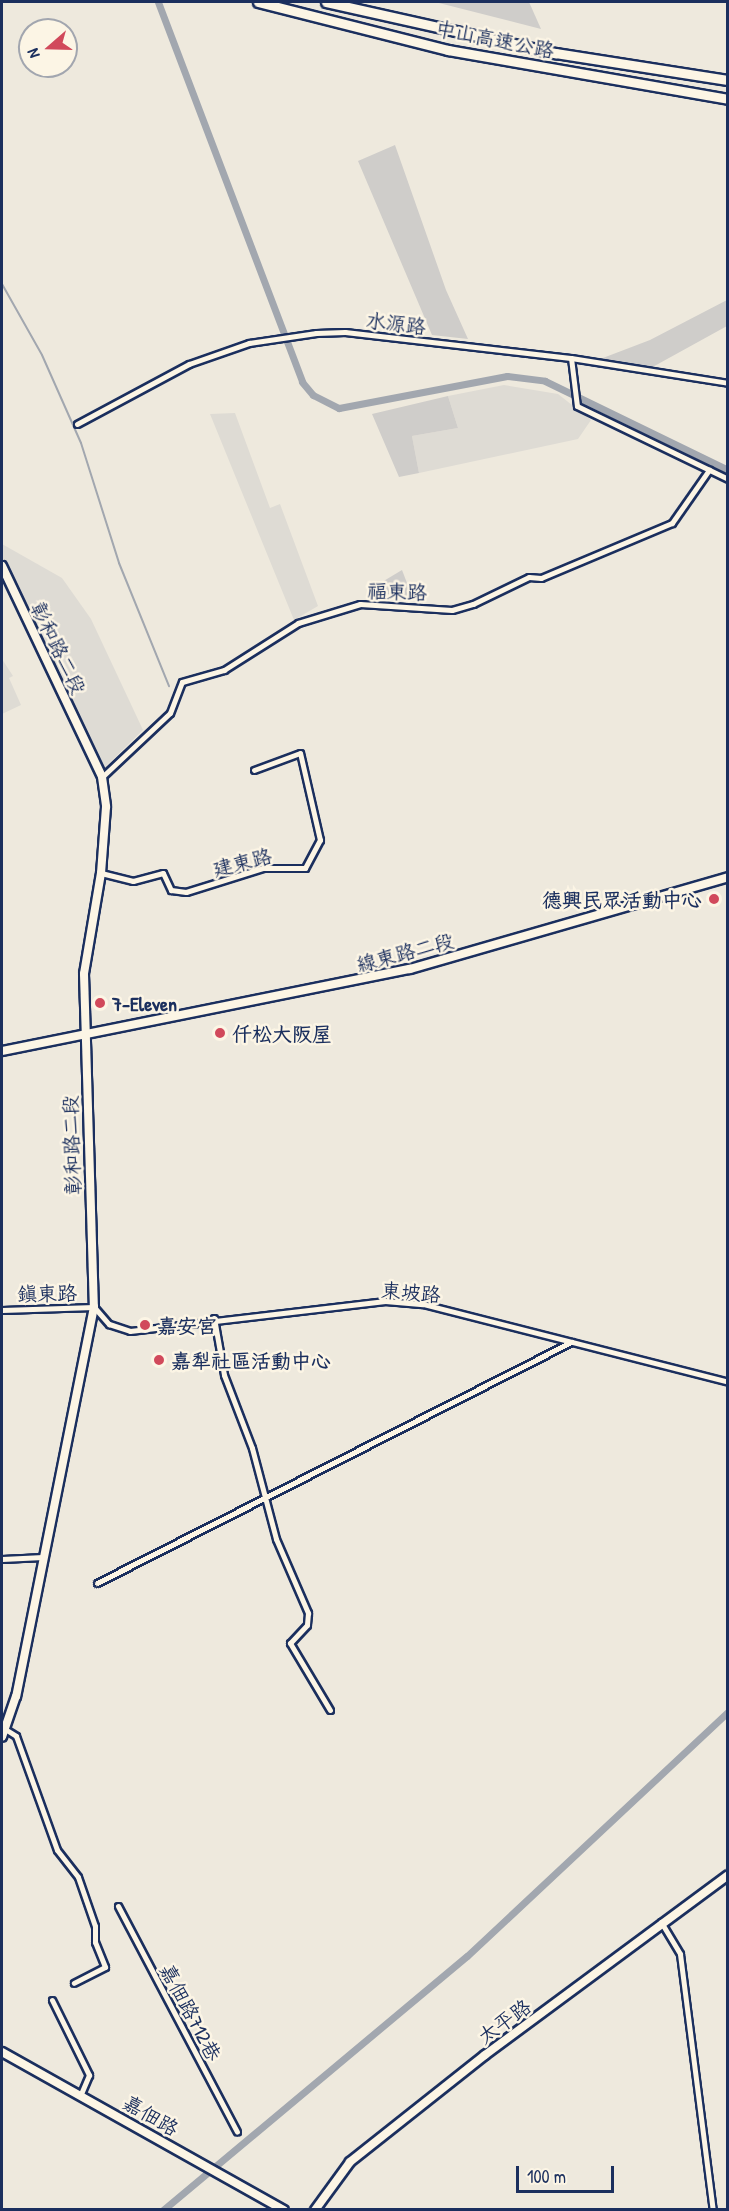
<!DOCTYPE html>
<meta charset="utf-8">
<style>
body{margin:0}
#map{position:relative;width:729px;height:2211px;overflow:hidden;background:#eee9dd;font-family:"Patrick Hand","LXGW WenKai TC",sans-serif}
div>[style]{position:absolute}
.built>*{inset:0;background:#dedbd4}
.green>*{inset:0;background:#cfcdca}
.stream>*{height:2px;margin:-1px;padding:0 1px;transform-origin:1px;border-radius:1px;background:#a2a7af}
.canal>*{height:7px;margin:-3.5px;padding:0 3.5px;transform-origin:3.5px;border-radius:3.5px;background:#a2a7af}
.roads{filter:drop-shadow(2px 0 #1b2f5e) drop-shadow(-2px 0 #1b2f5e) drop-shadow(0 2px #1b2f5e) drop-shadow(0 -2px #1b2f5e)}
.street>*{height:5px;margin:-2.5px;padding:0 2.5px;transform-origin:2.5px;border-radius:2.5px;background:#fcf5e5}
.secondary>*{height:8px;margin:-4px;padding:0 4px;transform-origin:4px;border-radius:4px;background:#fcf5e5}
.highway>*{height:9px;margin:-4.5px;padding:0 4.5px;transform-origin:4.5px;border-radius:4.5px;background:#fcf5e5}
.dots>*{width:16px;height:16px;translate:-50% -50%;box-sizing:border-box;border:3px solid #fcf5e5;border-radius:50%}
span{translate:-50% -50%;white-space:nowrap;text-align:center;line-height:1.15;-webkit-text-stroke:5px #fcf5e5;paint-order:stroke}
.street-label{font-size:20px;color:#1b2f5e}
.poi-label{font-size:20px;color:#1b2f5e;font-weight:700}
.right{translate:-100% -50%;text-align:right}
.left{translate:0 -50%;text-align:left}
.frame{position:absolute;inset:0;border:3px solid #1b2f5e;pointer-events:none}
.north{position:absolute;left:18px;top:18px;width:60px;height:60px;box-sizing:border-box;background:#fcf5e5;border:2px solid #a2a6af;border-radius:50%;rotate:250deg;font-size:16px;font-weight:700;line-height:24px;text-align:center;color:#1b2f5e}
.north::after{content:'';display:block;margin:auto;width:21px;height:27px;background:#d1495b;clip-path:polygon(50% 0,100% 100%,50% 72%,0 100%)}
.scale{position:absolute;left:516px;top:2166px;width:98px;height:27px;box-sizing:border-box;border:3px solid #1b2f5e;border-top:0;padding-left:8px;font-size:18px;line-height:21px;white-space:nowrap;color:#1b2f5e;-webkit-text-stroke:4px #fcf5e5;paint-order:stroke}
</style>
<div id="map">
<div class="built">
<i style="clip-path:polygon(504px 385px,558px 394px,591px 420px,578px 439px,419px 473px,412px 436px,458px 428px,448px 396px)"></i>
<i style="clip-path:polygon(235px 413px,270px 508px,280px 504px,318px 606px,294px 620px,210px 414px)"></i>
<i style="clip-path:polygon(2px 544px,62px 578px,91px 619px,143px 730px,103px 769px,2px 561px)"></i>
<i style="clip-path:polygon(2px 659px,13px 676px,9px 678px,21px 705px,2px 714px)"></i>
</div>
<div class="green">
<i style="clip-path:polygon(435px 2px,529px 2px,541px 29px)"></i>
<i style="clip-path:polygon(395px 145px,446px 290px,468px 339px,432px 335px,358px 161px)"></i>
<i style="clip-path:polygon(727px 300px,727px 326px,649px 369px,595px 361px,650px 340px)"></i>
<i style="clip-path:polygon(448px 396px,458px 428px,412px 436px,419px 473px,399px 477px,372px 414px)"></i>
<i style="clip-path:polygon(402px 570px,412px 596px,387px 594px,382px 582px)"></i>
</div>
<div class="stream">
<i style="left:2px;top:284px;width:81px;rotate:60.6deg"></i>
<i style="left:42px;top:355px;width:96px;rotate:66.1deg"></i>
<i style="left:81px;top:443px;width:126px;rotate:72.4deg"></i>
<i style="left:119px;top:563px;width:133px;rotate:67.9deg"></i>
</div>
<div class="canal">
<i style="left:158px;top:2px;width:406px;rotate:69.2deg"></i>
<i style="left:302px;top:382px;width:17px;rotate:50deg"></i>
<i style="left:313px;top:395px;width:29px;rotate:27deg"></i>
<i style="left:339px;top:408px;width:171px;rotate:-10.8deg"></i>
<i style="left:507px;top:376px;width:38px;rotate:7deg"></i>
<i style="left:545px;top:381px;width:203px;rotate:25.9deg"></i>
<i style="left:163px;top:2210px;width:396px;rotate:-39.9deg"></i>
<i style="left:467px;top:1956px;width:357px;rotate:-43.1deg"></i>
</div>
<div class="roads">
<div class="street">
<i style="left:571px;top:358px;width:48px;rotate:82.9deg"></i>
<i style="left:577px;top:406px;width:168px;rotate:25.8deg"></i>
<i style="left:77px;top:424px;width:127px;rotate:-28.2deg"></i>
<i style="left:189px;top:364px;width:64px;rotate:-19.3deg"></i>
<i style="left:249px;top:343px;width:68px;rotate:-8.5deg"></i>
<i style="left:316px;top:333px;width:29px;rotate:-2deg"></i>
<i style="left:345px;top:332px;width:227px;rotate:6.6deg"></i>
<i style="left:571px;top:358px;width:159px;rotate:9deg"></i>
<i style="left:102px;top:777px;width:93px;rotate:-43.3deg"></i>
<i style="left:170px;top:713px;width:33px;rotate:-69deg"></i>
<i style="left:182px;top:682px;width:44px;rotate:-15.9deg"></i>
<i style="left:224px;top:670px;width:88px;rotate:-32.4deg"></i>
<i style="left:298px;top:623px;width:65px;rotate:-17deg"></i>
<i style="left:360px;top:604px;width:92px;rotate:3.7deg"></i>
<i style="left:452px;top:610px;width:22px;rotate:-16deg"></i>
<i style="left:473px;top:604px;width:62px;rotate:-25.7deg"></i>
<i style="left:529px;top:577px;width:12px;rotate:5deg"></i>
<i style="left:541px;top:578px;width:142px;rotate:-22.8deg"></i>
<i style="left:672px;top:523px;width:65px;rotate:-55.1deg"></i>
<i style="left:101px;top:873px;width:33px;rotate:14deg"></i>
<i style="left:133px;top:881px;width:31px;rotate:-15deg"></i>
<i style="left:163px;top:873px;width:19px;rotate:65deg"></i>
<i style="left:171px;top:890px;width:15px;rotate:8deg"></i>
<i style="left:186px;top:892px;width:81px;rotate:-17.3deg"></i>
<i style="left:263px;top:868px;width:42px"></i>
<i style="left:305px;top:868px;width:32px;rotate:-62deg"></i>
<i style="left:320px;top:840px;width:89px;rotate:-102.9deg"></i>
<i style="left:300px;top:753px;width:49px;rotate:159.7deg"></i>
<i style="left:2px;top:1310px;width:92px;rotate:-1.9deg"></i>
<i style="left:94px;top:1307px;width:23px;rotate:49deg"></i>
<i style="left:109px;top:1324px;width:22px;rotate:18deg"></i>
<i style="left:130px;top:1331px;width:257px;rotate:-6.7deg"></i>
<i style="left:385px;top:1301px;width:38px;rotate:5deg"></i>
<i style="left:423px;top:1304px;width:315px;rotate:14.3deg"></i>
<i style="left:214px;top:1318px;width:58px;rotate:80deg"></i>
<i style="left:224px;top:1375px;width:78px;rotate:69deg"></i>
<i style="left:252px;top:1448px;width:94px;rotate:75.2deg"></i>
<i style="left:276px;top:1539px;width:81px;rotate:66.6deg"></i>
<i style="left:308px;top:1613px;width:12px;rotate:95deg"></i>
<i style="left:307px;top:1625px;width:25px;rotate:133deg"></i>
<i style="left:290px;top:1643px;width:78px;rotate:59.2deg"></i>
<i style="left:2px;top:1559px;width:41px;rotate:-2.8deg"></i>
<i style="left:97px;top:1583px;width:532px;rotate:-26.95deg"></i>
<i style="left:5px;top:1729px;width:13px;rotate:32deg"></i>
<i style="left:16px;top:1736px;width:121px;rotate:70.2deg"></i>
<i style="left:57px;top:1850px;width:34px;rotate:52deg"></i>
<i style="left:78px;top:1877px;width:52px;rotate:70.9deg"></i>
<i style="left:95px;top:1926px;width:16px;rotate:90deg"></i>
<i style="left:95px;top:1942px;width:27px;rotate:68deg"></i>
<i style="left:105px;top:1967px;width:35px;rotate:153deg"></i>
<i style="left:118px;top:1906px;width:255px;rotate:62.2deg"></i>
<i style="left:661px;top:1922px;width:37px;rotate:59deg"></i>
<i style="left:680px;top:1954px;width:258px;rotate:82.7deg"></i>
<i style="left:52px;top:2000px;width:84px;rotate:63.7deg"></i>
<i style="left:89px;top:2075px;width:21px;rotate:113deg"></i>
</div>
<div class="secondary">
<i style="left:2px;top:566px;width:233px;rotate:64.6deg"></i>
<i style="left:102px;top:777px;width:30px;rotate:82deg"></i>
<i style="left:106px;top:807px;width:66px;rotate:94.3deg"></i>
<i style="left:101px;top:873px;width:102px;rotate:99.6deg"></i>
<i style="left:84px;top:974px;width:333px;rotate:88.3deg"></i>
<i style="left:94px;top:1307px;width:397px;rotate:101.3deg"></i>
<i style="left:16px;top:1696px;width:43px;rotate:108.9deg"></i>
<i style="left:2px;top:1051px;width:416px;rotate:-11.4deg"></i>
<i style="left:410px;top:969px;width:331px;rotate:-16.1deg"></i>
<i style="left:2px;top:2052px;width:323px;rotate:29.3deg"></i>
<i style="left:315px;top:2210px;width:59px;rotate:-53.9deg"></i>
<i style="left:350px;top:2162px;width:172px;rotate:-38.4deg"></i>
<i style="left:485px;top:2055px;width:302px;rotate:-36.5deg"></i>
</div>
<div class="highway">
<i style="left:258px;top:2px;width:196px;rotate:14.2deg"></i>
<i style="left:448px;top:50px;width:284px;rotate:9.9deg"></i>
<i style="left:326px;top:2px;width:235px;rotate:12.6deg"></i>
<i style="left:555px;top:53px;width:175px;rotate:8.9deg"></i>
</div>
</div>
<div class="dots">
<i style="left:714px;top:899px;background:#d1495b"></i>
<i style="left:100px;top:1003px;background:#d1495b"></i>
<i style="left:220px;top:1033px;background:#d1495b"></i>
<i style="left:145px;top:1325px;background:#d1495b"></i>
<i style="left:159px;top:1360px;background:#d1495b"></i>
</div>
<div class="street-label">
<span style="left:495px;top:39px;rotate:11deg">中山高速公路</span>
<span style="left:396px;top:323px;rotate:7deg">水源路</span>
<span style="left:397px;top:591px;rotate:2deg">福東路</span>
<span style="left:59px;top:648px;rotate:64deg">彰和路二段</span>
<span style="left:242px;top:862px;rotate:-14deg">建東路</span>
<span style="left:405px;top:952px;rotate:-15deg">線東路二段</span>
<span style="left:71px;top:1145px;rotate:-92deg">彰和路二段</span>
<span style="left:411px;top:1292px;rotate:5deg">東坡路</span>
<span style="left:47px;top:1293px;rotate:-1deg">鎮東路</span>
<span style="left:191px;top:2012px;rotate:62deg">嘉佃路712巷</span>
<span style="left:504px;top:2021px;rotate:-36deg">太平路</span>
<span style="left:151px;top:2115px;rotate:30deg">嘉佃路</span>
</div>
<div class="poi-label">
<span class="right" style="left:702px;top:899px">德興民眾活動中心</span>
<span class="left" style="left:112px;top:1003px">7-Eleven</span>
<span class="left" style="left:232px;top:1033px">仟松大阪屋</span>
<span class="left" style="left:157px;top:1325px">嘉安宮</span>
<span class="left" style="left:171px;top:1360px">嘉犁社區活動中心</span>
</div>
<div class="frame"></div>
<div class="north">N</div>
<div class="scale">100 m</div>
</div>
